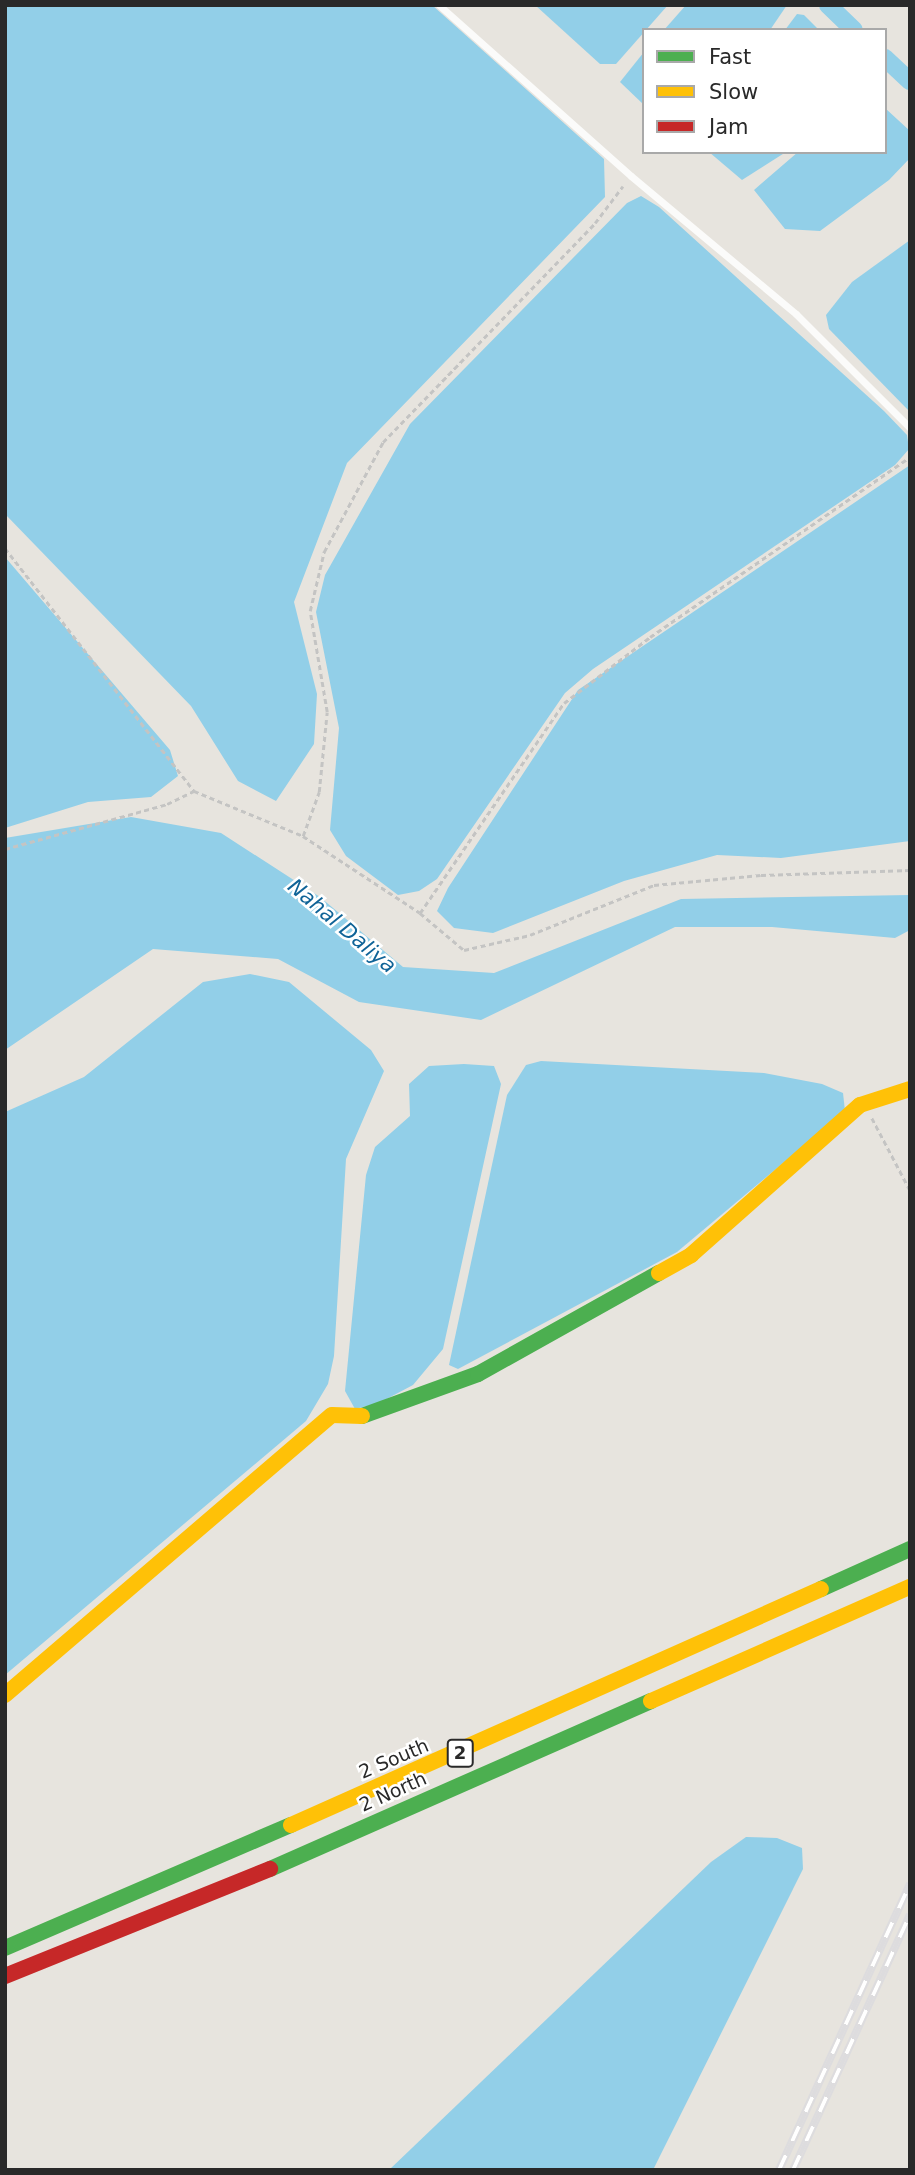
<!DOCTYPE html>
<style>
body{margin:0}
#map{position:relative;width:915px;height:2175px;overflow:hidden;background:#e7e4de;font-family:"DejaVu Sans",sans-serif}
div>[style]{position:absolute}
.water>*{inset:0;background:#92cfe8}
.canal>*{height:18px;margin:-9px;padding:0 9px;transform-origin:9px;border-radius:9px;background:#92cfe8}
.path>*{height:2.5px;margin-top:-1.25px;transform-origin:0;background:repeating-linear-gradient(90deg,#c4c4c3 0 5px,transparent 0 8.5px)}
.lane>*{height:7px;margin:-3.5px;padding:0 3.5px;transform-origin:3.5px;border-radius:3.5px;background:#fbfbfa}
.fast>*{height:16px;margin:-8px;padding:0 8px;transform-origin:8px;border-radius:8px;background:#4caf50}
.slow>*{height:16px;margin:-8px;padding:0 8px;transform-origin:8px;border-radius:8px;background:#ffc107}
.jam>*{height:16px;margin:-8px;padding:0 8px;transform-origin:8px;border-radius:8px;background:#c62828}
.rail>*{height:8px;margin-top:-4px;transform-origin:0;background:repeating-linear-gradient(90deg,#fff 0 16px,#dddcde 0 32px);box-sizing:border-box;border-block:2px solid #dddcde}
span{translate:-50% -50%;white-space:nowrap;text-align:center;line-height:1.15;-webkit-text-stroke:5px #fff;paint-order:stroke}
.shield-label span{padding:2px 5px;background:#fff;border:2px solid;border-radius:5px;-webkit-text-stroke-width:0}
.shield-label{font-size:18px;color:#292929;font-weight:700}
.street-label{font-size:19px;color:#292929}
.water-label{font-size:21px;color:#0f6397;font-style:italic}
.frame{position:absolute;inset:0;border:7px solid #292929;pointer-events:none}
.legend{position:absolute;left:642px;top:28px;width:245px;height:126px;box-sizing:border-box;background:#fff;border:2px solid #a9a9a9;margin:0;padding:9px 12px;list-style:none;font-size:21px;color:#292929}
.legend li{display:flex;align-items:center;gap:14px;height:35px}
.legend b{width:35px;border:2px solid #a9a9a9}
</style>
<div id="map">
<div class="water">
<i style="clip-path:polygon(5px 5px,432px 5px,604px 159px,605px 197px,347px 463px,294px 602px,317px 694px,314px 744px,276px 801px,238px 781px,191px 706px,5px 514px)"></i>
<i style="clip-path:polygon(535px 5px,668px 5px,616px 64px,600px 64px)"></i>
<i style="clip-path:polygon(686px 5px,787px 5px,770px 30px,664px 30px)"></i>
<i style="clip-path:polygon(797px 14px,804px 15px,819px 30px,785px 30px)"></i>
<i style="clip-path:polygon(644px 52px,644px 105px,620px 82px)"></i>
<i style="clip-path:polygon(885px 108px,910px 131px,910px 158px,889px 180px,820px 231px,785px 229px,754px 190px,798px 152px,885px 152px)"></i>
<i style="clip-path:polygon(709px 152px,786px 152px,742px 180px)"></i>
<i style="clip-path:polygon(641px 196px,659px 207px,884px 411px,907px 435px,909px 449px,895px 465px,593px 669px,565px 693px,437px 879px,419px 891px,398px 895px,346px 856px,330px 830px,339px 728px,316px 612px,325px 575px,410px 424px,627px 203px)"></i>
<i style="clip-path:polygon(910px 240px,910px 412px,829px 329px,826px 315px,852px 282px)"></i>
<i style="clip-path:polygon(910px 465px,910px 841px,781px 858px,717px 855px,624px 881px,493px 933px,454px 928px,437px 911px,448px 888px,578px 690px)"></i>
<i style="clip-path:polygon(5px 557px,170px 750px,178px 776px,151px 797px,88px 802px,5px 828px)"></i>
<i style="clip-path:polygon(131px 817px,221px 833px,320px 897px,403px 967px,494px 973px,681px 899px,910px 895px,910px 930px,895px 938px,772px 927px,675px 927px,481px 1020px,359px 1002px,278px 959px,153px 949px,5px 1050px,5px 838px)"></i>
<i style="clip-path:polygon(250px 974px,289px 982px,371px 1050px,384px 1071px,346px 1159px,334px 1356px,328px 1384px,306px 1421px,5px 1675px,5px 1112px,84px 1077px,203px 982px)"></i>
<i style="clip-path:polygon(541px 1061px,764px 1073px,822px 1084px,843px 1093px,845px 1111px,677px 1252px,458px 1369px,449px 1365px,507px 1095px,526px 1065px)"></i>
<i style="clip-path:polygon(464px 1064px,494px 1066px,501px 1084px,443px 1349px,413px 1385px,379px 1403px,355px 1409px,345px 1391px,366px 1175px,375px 1147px,410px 1116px,409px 1084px,429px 1066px)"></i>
<i style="clip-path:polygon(746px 1837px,777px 1838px,802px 1848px,803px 1869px,653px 2170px,389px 2170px,711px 1862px)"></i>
</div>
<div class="canal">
<i style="left:828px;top:5px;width:36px;rotate:44deg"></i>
<i style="left:885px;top:58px;width:34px;rotate:43deg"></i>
</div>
<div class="path">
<i style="left:5px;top:548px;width:308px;rotate:52.1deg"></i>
<i style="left:194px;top:791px;width:118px;rotate:22.4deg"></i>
<i style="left:303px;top:836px;width:140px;rotate:33.3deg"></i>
<i style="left:420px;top:913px;width:57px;rotate:40.1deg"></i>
<i style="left:464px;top:950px;width:68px;rotate:-12.8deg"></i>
<i style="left:530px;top:935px;width:134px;rotate:-22deg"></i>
<i style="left:654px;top:885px;width:107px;rotate:-5.3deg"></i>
<i style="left:761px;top:875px;width:149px;rotate:-1.9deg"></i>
<i style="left:303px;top:836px;width:47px;rotate:-70deg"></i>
<i style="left:319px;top:792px;width:80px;rotate:-84.3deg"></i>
<i style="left:327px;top:712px;width:102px;rotate:-99.6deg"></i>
<i style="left:310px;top:611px;width:61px;rotate:-76.7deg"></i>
<i style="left:324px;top:552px;width:125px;rotate:-61.8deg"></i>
<i style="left:383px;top:442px;width:305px;rotate:-45.9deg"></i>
<i style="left:595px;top:223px;width:46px;rotate:-52.9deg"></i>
<i style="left:5px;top:849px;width:168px;rotate:-15.5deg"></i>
<i style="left:167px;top:804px;width:30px;rotate:-26deg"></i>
<i style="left:420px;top:913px;width:255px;rotate:-55.6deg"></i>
<i style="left:564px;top:703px;width:108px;rotate:-37.5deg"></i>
<i style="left:650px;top:637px;width:316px;rotate:-34.7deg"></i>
<i style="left:872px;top:1118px;width:81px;rotate:62.2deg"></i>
</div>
<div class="lane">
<i style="left:439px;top:5px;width:257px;rotate:41.7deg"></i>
<i style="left:631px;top:176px;width:215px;rotate:39.9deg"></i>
<i style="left:796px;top:314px;width:161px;rotate:45deg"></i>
</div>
<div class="fast">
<i style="left:362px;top:1416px;width:123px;rotate:-19.9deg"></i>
<i style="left:478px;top:1374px;width:207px;rotate:-29.2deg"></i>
<i style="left:821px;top:1589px;width:98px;rotate:-24.2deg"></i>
<i style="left:270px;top:1869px;width:416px;rotate:-23.8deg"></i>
<i style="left:5px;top:1948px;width:311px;rotate:-23.3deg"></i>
</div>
<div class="slow">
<i style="left:659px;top:1273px;width:37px;rotate:-29deg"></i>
<i style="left:691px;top:1255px;width:226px;rotate:-41.6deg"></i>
<i style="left:860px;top:1105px;width:52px;rotate:-17.7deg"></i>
<i style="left:5px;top:1695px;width:430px;rotate:-40.6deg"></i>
<i style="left:332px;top:1415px;width:30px;rotate:2deg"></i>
<i style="left:651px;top:1701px;width:283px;rotate:-23.8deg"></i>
<i style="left:291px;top:1825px;width:580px;rotate:-24deg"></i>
</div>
<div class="jam">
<i style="left:5px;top:1976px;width:286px;rotate:-22deg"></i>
</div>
<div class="rail">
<i style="left:779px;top:2170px;width:315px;rotate:-65.4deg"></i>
<i style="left:793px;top:2170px;width:281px;rotate:-65.4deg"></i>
</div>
<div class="shield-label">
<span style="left:460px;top:1753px">2</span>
</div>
<div class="street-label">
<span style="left:394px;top:1759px;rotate:-23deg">2 South</span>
<span style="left:393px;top:1792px;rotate:-24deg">2 North</span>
</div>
<div class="water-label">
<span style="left:342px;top:926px;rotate:40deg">Nahal Daliya</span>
</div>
<div class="frame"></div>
<ul class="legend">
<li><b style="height:9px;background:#4caf50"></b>Fast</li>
<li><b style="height:9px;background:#ffc107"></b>Slow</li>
<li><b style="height:9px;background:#c62828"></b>Jam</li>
</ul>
</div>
